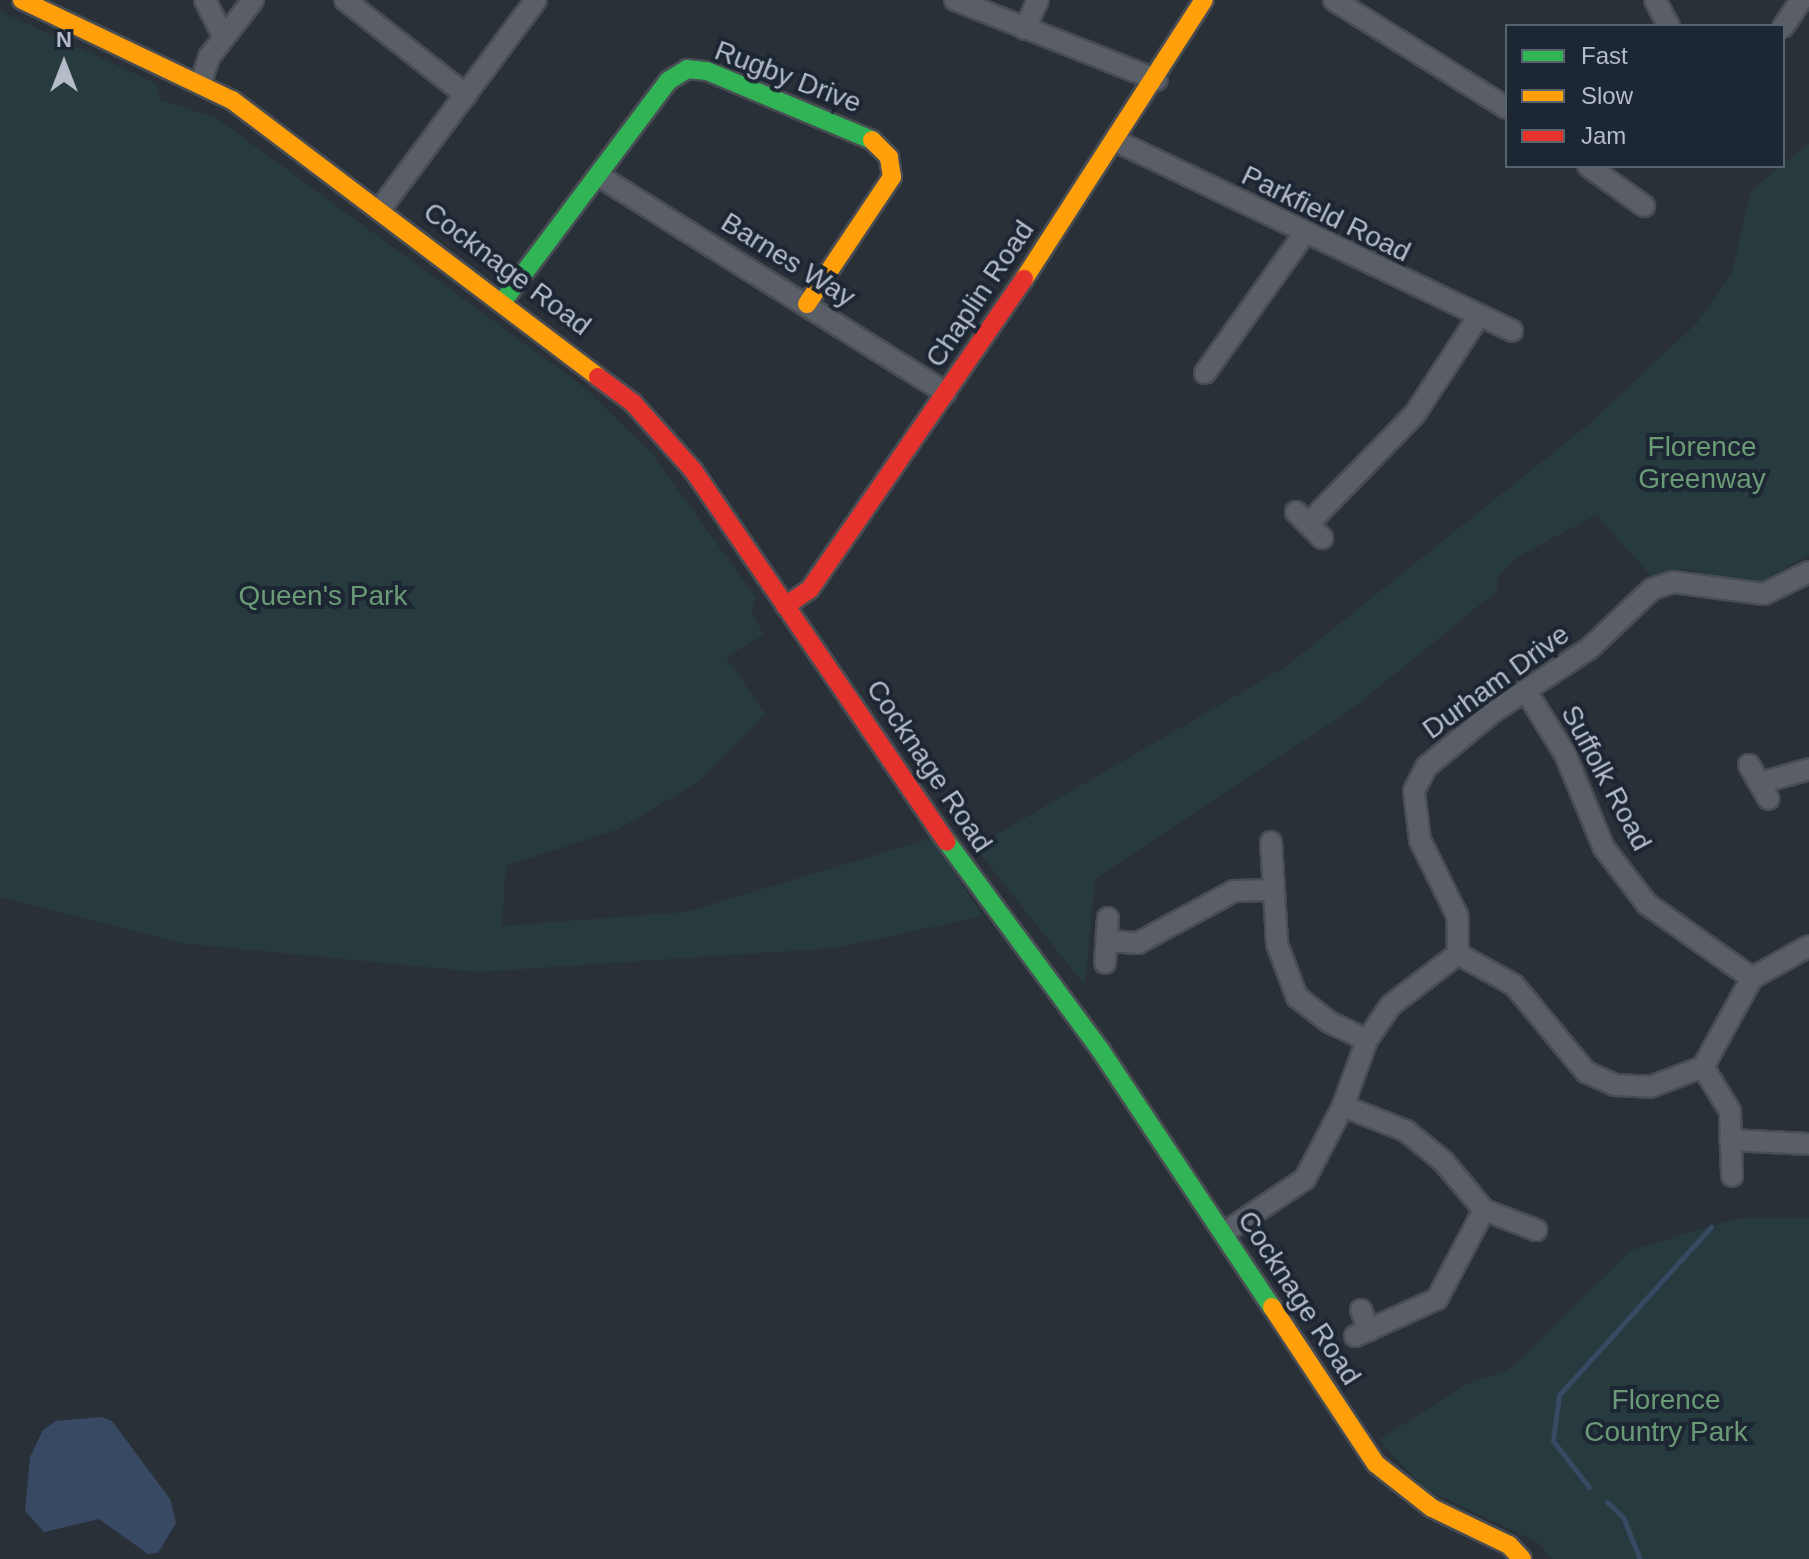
<!DOCTYPE html>
<style>
body{margin:0}
#map{position:relative;width:1809px;height:1559px;overflow:hidden;background:#2a3038;font-family:Helvetica,sans-serif}
div>[style]{position:absolute}
.green>*{inset:0;background:#273a3e}
.water>*{inset:0;background:#384963}
.stream>*{height:5px;margin:-2.5px;padding:0 2.5px;transform-origin:2.5px;border-radius:2.5px;background:#384963}
.roads{filter:drop-shadow(2px 0 #484c53) drop-shadow(-2px 0 #484c53) drop-shadow(0 2px #484c53) drop-shadow(0 -2px #484c53)}
.street>*{height:20px;margin:-10px;padding:0 10px;transform-origin:10px;border-radius:10px;background:#5a5e66}
.fast>*{height:18px;margin:-9px;padding:0 9px;transform-origin:9px;border-radius:9px;background:#30b455}
.slow>*{height:18px;margin:-9px;padding:0 9px;transform-origin:9px;border-radius:9px;background:#ff9f0a}
.jam>*{height:18px;margin:-9px;padding:0 9px;transform-origin:9px;border-radius:9px;background:#e5322d}
span{translate:-50% -50%;white-space:nowrap;text-align:center;line-height:1.15;-webkit-text-stroke:8px #1d2633;paint-order:stroke}
.street-label{font-size:28px;color:#b4bcc9}
.park-label{font-size:28px;color:#6b9a76}
.legend{position:absolute;left:1505px;top:24px;width:280px;height:144px;box-sizing:border-box;background:#1d2633;border:2px solid #59626f;margin:0;padding:10px 14px;list-style:none;font-size:24px;color:#b4bcc9}
.legend li{display:flex;align-items:center;gap:16px;height:40px}
.legend b{width:40px;border:2px solid #59626f}
.north{position:absolute;left:24px;top:24px;width:80px;height:80px;-webkit-text-stroke:6px #1d2633;paint-order:stroke;rotate:0deg;font-size:22px;font-weight:700;line-height:32px;text-align:center;color:#b4bcc9}
.north::after{content:'';display:block;margin:auto;width:28px;height:36px;background:#b4bcc9;clip-path:polygon(50% 0,100% 100%,50% 72%,0 100%)}
</style>
<div id="map">
<div class="green">
<i style="clip-path:polygon(0 11px,157px 84px,161px 101px,215px 117px,584px 387px,653px 455px,756px 598px,751px 612px,764px 635px,726px 657px,765px 714px,698px 782px,619px 829px,506px 866px,502px 926px,686px 912px,932px 838px,983px 916px,835px 948px,478px 972px,180px 943px,0 897px)"></i>
<i style="clip-path:polygon(1809px 143px,1809px 555px,1755px 585px,1685px 569px,1652px 577px,1596px 515px,1514px 559px,1497px 578px,1497px 591px,1349px 711px,1095px 879px,1085px 986px,975px 847px,1287px 666px,1588px 425px,1697px 323px,1732px 272px,1751px 191px)"></i>
<i style="clip-path:polygon(1809px 1217px,1809px 1559px,1552px 1559px,1539px 1543px,1425px 1489px,1379px 1440px,1467px 1384px,1509px 1370px,1632px 1250px,1736px 1219px)"></i>
</div>
<div class="water">
<i style="clip-path:polygon(101px 1417px,112px 1421px,170px 1499px,176px 1523px,158px 1553px,148px 1554px,99px 1519px,44px 1532px,25px 1511px,30px 1457px,43px 1430px,56px 1421px)"></i>
</div>
<div class="stream">
<i style="left:1589px;top:1487px;width:58px;rotate:-128deg"></i>
<i style="left:1553px;top:1441px;width:46px;rotate:-82.6deg"></i>
<i style="left:1559px;top:1395px;width:227px;rotate:-47.9deg"></i>
<i style="left:1607px;top:1502px;width:22px;rotate:43deg"></i>
<i style="left:1623px;top:1517px;width:45px;rotate:68deg"></i>
</div>
<div class="roads">
<div class="street">
<i style="left:205px;top:0;width:40px;rotate:63.4deg"></i>
<i style="left:345px;top:0;width:154px;rotate:38.1deg"></i>
<i style="left:955px;top:0;width:217px;rotate:21.6deg"></i>
<i style="left:1334px;top:0;width:204px;rotate:32deg"></i>
<i style="left:1655px;top:0;width:30px;rotate:62deg"></i>
<i style="left:1783px;top:27px;width:32px;rotate:-56deg"></i>
<i style="left:1025px;top:29px;width:32px;rotate:-66deg"></i>
<i style="left:201px;top:82px;width:26px;rotate:-72deg"></i>
<i style="left:209px;top:57px;width:72px;rotate:-52.3deg"></i>
<i style="left:1118px;top:142px;width:437px;rotate:25.6deg"></i>
<i style="left:1588px;top:166px;width:69px;rotate:35.5deg"></i>
<i style="left:599px;top:176px;width:409px;rotate:32deg"></i>
<i style="left:381px;top:208px;width:259px;rotate:-53.3deg"></i>
<i style="left:1205px;top:373px;width:171px;rotate:-54.5deg"></i>
<i style="left:1296px;top:512px;width:37px;rotate:45deg"></i>
<i style="left:1308px;top:524px;width:153px;rotate:-45.8deg"></i>
<i style="left:1415px;top:414px;width:113px;rotate:-56.9deg"></i>
<i style="left:1526px;top:691px;width:74px;rotate:58.2deg"></i>
<i style="left:1565px;top:754px;width:102px;rotate:67.5deg"></i>
<i style="left:1604px;top:848px;width:71px;rotate:52.5deg"></i>
<i style="left:1647px;top:904px;width:128px;rotate:35.2deg"></i>
<i style="left:1749px;top:765px;width:39px;rotate:60deg"></i>
<i style="left:1760px;top:783px;width:51px;rotate:-15.9deg"></i>
<i style="left:1271px;top:842px;width:48px;rotate:86.4deg"></i>
<i style="left:1108px;top:941px;width:30px;rotate:4deg"></i>
<i style="left:1138px;top:943px;width:109px;rotate:-28.4deg"></i>
<i style="left:1234px;top:891px;width:40px;rotate:-1.4deg"></i>
<i style="left:1274px;top:890px;width:54px;rotate:86.8deg"></i>
<i style="left:1277px;top:944px;width:57px;rotate:69.3deg"></i>
<i style="left:1297px;top:997px;width:41px;rotate:38deg"></i>
<i style="left:1329px;top:1022px;width:42px;rotate:25.3deg"></i>
<i style="left:1458px;top:954px;width:64px;rotate:29deg"></i>
<i style="left:1514px;top:985px;width:113px;rotate:50.4deg"></i>
<i style="left:1586px;top:1072px;width:32px;rotate:24deg"></i>
<i style="left:1615px;top:1085px;width:35px;rotate:3deg"></i>
<i style="left:1650px;top:1087px;width:57px;rotate:-20.7deg"></i>
<i style="left:1703px;top:1067px;width:102px;rotate:-61.2deg"></i>
<i style="left:1752px;top:978px;width:65px;rotate:-29.3deg"></i>
<i style="left:1105px;top:963px;width:45px;rotate:-86.2deg"></i>
<i style="left:1703px;top:1067px;width:52px;rotate:58.5deg"></i>
<i style="left:1730px;top:1111px;width:65px;rotate:88.2deg"></i>
<i style="left:1343px;top:1106px;width:68px;rotate:21.6deg"></i>
<i style="left:1406px;top:1131px;width:48px;rotate:39deg"></i>
<i style="left:1443px;top:1161px;width:64px;rotate:50.1deg"></i>
<i style="left:1484px;top:1210px;width:101px;rotate:117.8deg"></i>
<i style="left:1437px;top:1299px;width:90px;rotate:155.7deg"></i>
<i style="left:1730px;top:1140px;width:79px;rotate:2.9deg"></i>
<i style="left:1484px;top:1210px;width:56px;rotate:21deg"></i>
<i style="left:1224px;top:1233px;width:97px;rotate:-33.7deg"></i>
<i style="left:1305px;top:1179px;width:82px;rotate:-62.5deg"></i>
<i style="left:1343px;top:1106px;width:70px;rotate:-70deg"></i>
<i style="left:1367px;top:1040px;width:42px;rotate:-55.6deg"></i>
<i style="left:1391px;top:1005px;width:84px;rotate:-37.3deg"></i>
<i style="left:1458px;top:954px;width:39px;rotate:-91deg"></i>
<i style="left:1457px;top:915px;width:84px;rotate:-116.3deg"></i>
<i style="left:1420px;top:840px;width:49px;rotate:-97deg"></i>
<i style="left:1414px;top:791px;width:27px;rotate:-63deg"></i>
<i style="left:1426px;top:767px;width:87px;rotate:-39.4deg"></i>
<i style="left:1493px;top:712px;width:116px;rotate:-33.4deg"></i>
<i style="left:1590px;top:648px;width:86px;rotate:-43.6deg"></i>
<i style="left:1652px;top:589px;width:22px;rotate:-18deg"></i>
<i style="left:1673px;top:582px;width:92px;rotate:7.5deg"></i>
<i style="left:1764px;top:594px;width:50px;rotate:-26.1deg"></i>
<i style="left:1361px;top:1310px;width:22px;rotate:68deg"></i>
</div>
<div class="fast">
<i style="left:503px;top:301px;width:275px;rotate:-53.1deg"></i>
<i style="left:668px;top:81px;width:22px;rotate:-32deg"></i>
<i style="left:687px;top:69px;width:20px;rotate:6deg"></i>
<i style="left:707px;top:71px;width:179px;rotate:22.7deg"></i>
<i style="left:947px;top:842px;width:260px;rotate:53.6deg"></i>
<i style="left:1101px;top:1051px;width:308px;rotate:56.3deg"></i>
</div>
<div class="slow">
<i style="left:22px;top:0;width:233px;rotate:25.5deg"></i>
<i style="left:232px;top:100px;width:459px;rotate:37.1deg"></i>
<i style="left:1024px;top:279px;width:332px;rotate:-57.2deg"></i>
<i style="left:807px;top:304px;width:153px;rotate:-56.2deg"></i>
<i style="left:892px;top:177px;width:20px;rotate:-99deg"></i>
<i style="left:889px;top:157px;width:24px;rotate:-135deg"></i>
<i style="left:1272px;top:1307px;width:188px;rotate:56.5deg"></i>
<i style="left:1376px;top:1464px;width:71px;rotate:38.2deg"></i>
<i style="left:1432px;top:1508px;width:85px;rotate:25.7deg"></i>
<i style="left:1509px;top:1545px;width:19px;rotate:47deg"></i>
</div>
<div class="jam">
<i style="left:598px;top:377px;width:44px;rotate:36.6deg"></i>
<i style="left:633px;top:403px;width:90px;rotate:48.2deg"></i>
<i style="left:693px;top:470px;width:450px;rotate:55.7deg"></i>
<i style="left:785px;top:606px;width:30px;rotate:-34deg"></i>
<i style="left:810px;top:589px;width:377px;rotate:-55.4deg"></i>
</div>
</div>
<div class="street-label">
<span style="left:788px;top:77px;rotate:21deg">Rugby Drive</span>
<span style="left:1326px;top:214px;rotate:26deg">Parkfield Road</span>
<span style="left:788px;top:260px;rotate:32deg">Barnes Way</span>
<span style="left:507px;top:269px;rotate:37deg">Cocknage Road</span>
<span style="left:980px;top:294px;rotate:-56deg">Chaplin Road</span>
<span style="left:1496px;top:682px;rotate:-36deg">Durham Drive</span>
<span style="left:929px;top:766px;rotate:56deg">Cocknage Road</span>
<span style="left:1606px;top:778px;rotate:62deg">Suffolk Road</span>
<span style="left:1299px;top:1298px;rotate:57deg">Cocknage Road</span>
</div>
<div class="park-label">
<span style="left:1702px;top:463px">Florence<br>Greenway</span>
<span style="left:323px;top:596px">Queen's Park</span>
<span style="left:1666px;top:1416px">Florence<br>Country Park</span>
</div>
<ul class="legend">
<li><b style="height:10px;background:#30b455"></b>Fast</li>
<li><b style="height:10px;background:#ff9f0a"></b>Slow</li>
<li><b style="height:10px;background:#e5322d"></b>Jam</li>
</ul>
<div class="north">N</div>
</div>
